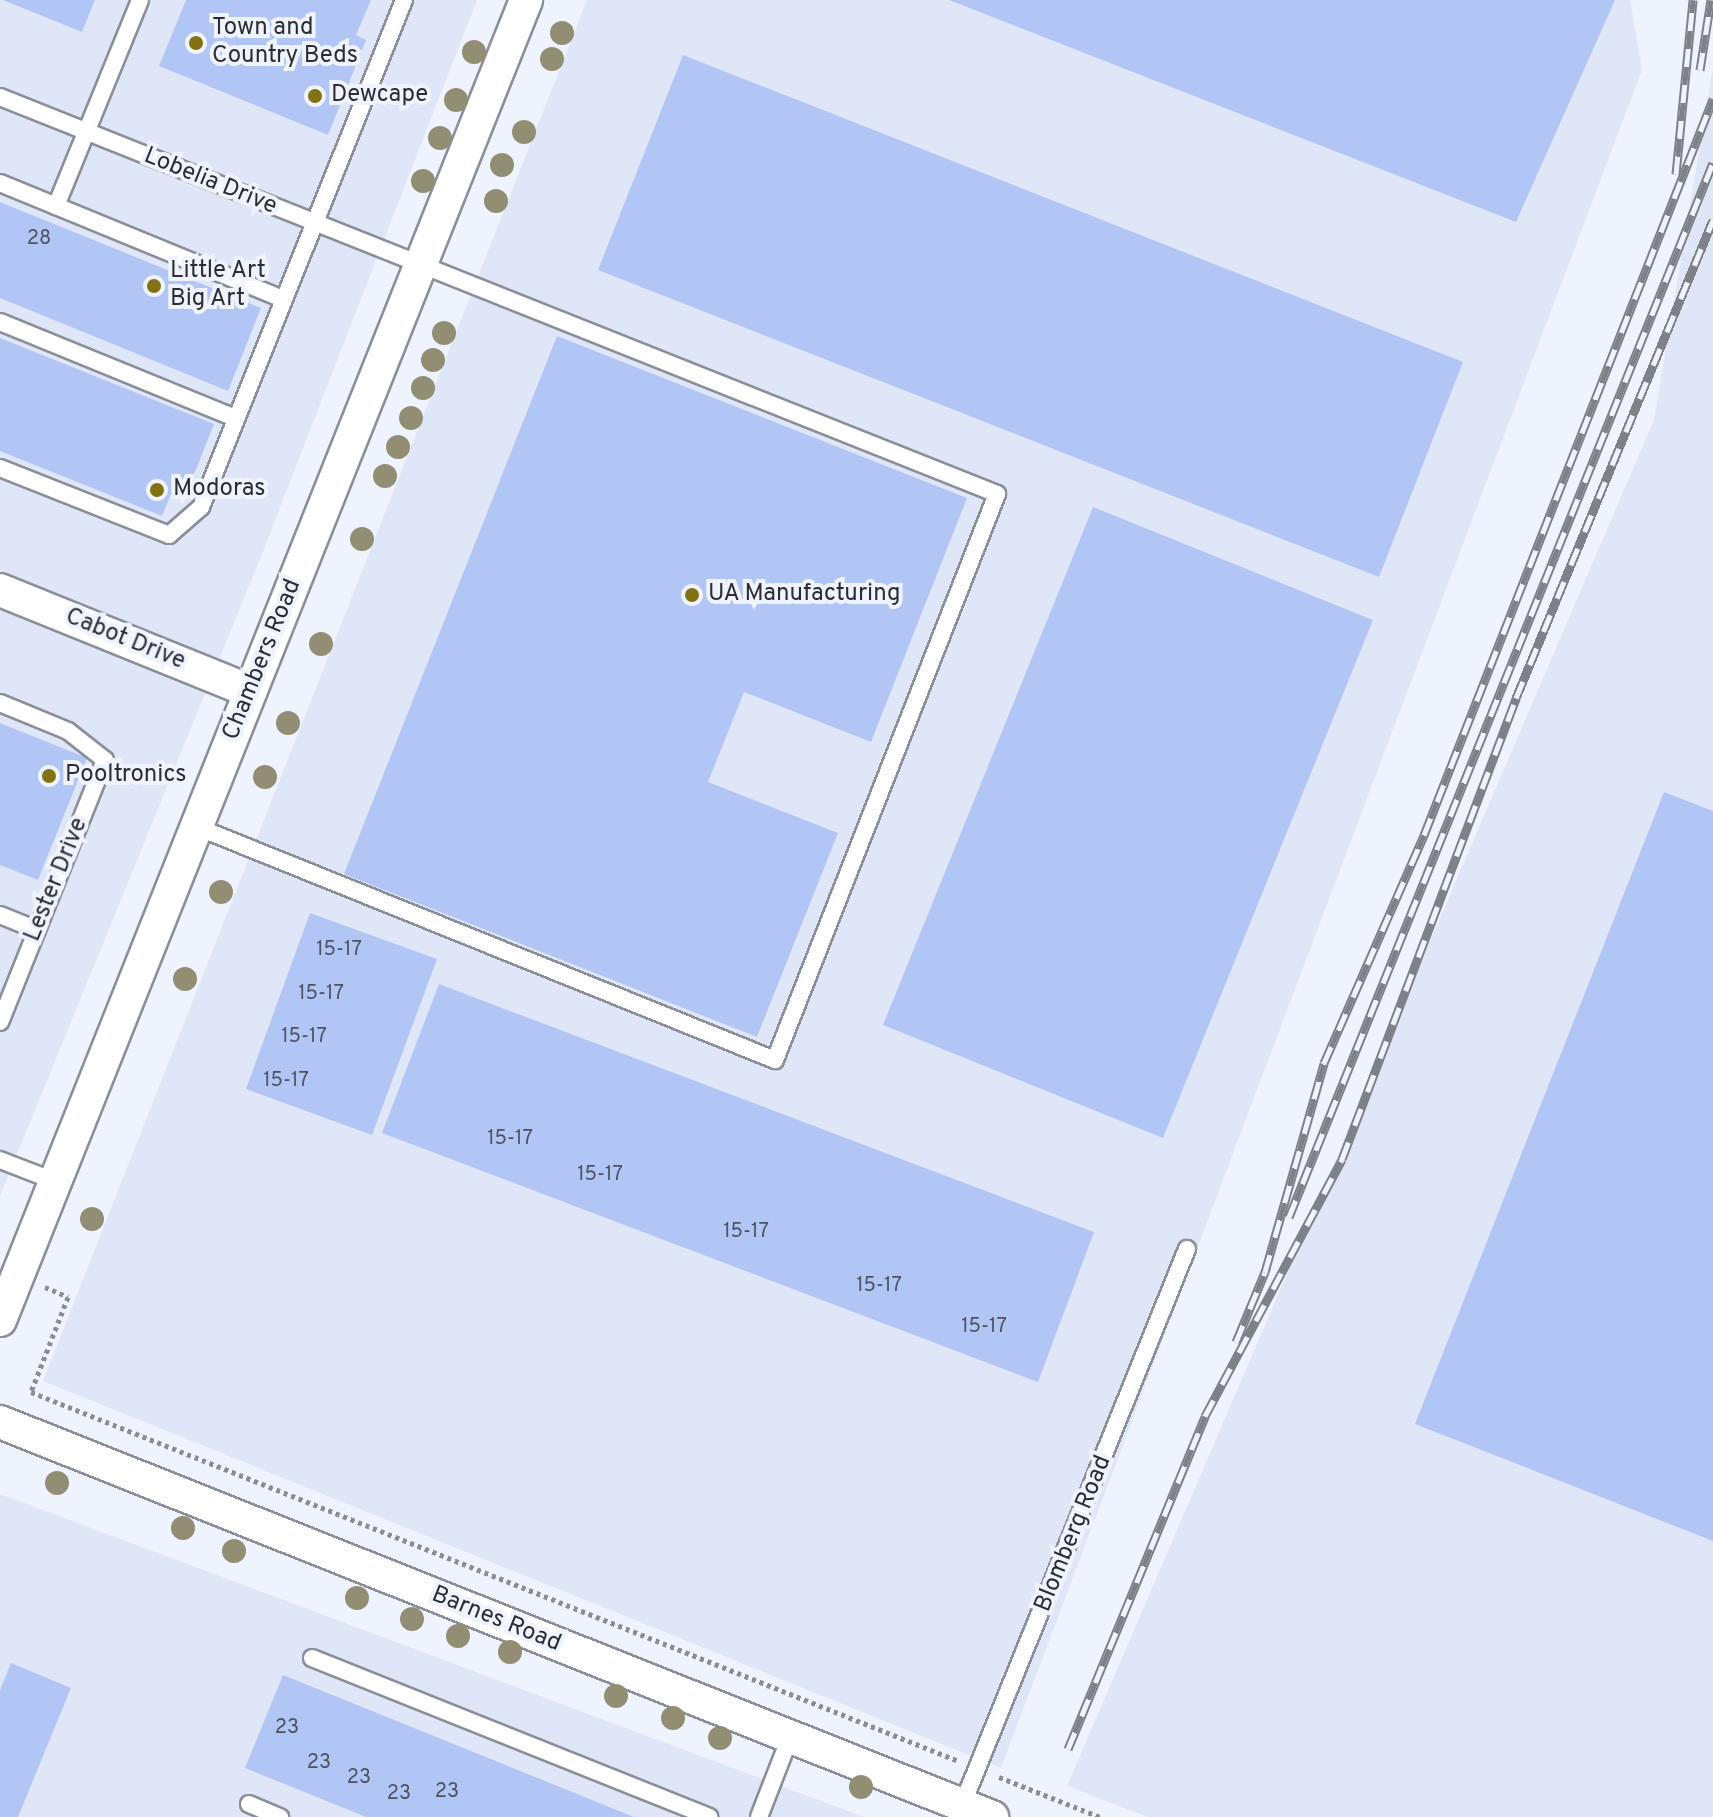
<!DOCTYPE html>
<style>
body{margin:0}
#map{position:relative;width:1713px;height:1817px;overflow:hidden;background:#eef3fe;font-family:Overpass,sans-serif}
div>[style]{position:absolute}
.built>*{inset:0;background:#dfe6f8}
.building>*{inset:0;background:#b2c6f6}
.path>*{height:5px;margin-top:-2.5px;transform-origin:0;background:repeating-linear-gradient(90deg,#8a8d95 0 4px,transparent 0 8px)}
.roads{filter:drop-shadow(2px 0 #8a8f99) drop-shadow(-2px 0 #8a8f99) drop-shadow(0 2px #8a8f99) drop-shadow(0 -2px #8a8f99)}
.lane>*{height:16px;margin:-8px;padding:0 8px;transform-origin:8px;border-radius:8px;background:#fff}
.street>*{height:32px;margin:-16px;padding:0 16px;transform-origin:16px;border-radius:16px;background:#fff}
.rail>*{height:9px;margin-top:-4.5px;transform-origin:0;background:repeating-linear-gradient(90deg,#eef3fe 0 18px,#7e8188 0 36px);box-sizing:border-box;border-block:2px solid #7e8188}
.trees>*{width:24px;height:24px;margin:-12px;border-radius:50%;background:#928e74}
.dots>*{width:22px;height:22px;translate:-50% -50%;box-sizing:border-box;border:4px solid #eef3fe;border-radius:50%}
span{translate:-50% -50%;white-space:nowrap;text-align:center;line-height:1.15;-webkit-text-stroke:8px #eef3fe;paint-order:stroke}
.number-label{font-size:20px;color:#4d5362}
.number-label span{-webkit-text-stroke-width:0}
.poi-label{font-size:24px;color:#2b2d31}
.left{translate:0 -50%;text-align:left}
.street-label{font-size:24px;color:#2b2d31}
</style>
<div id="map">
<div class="built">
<i style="clip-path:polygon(0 0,477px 0,262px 554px,0 1196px)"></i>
<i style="clip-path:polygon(587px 0,1630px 0,1642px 70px,1001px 1768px,43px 1381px)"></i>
<i style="clip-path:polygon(1713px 67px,1713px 1817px,1148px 1817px,1067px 1786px,1654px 420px)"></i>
<i style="clip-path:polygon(0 1494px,864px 1817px,0 1817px)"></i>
</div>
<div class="building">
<i style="clip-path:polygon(3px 0,95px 0,82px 32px)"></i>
<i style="clip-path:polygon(186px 0,371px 0,356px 35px,366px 40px,328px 135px,159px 66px)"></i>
<i style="clip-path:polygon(949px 0,1615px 0,1516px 222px)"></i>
<i style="clip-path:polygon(683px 55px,1463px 362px,1379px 577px,598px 270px)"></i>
<i style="clip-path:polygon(0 202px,261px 308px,228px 391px,0 298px)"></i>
<i style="clip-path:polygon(557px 336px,967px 498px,871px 742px,744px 692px,708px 782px,838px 833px,757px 1037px,344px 874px)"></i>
<i style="clip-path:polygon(0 338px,214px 424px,187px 492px,174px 487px,162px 516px,0 451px)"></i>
<i style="clip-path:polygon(1093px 507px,1373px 620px,1163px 1138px,883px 1025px)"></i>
<i style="clip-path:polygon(0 723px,87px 758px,38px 880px,0 865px)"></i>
<i style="clip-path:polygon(1664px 792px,1713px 811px,1713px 1541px,1415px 1424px)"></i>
<i style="clip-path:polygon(310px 913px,437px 959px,372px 1135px,246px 1089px)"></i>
<i style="clip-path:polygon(439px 984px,1094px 1232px,1038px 1382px,382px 1133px)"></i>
<i style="clip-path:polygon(11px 1663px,71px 1688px,18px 1817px,0 1817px,0 1690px)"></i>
<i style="clip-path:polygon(283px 1675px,634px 1817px,366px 1817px,245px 1768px)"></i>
</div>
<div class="path">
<i style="left:45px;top:1287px;width:25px;rotate:23deg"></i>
<i style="left:68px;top:1297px;width:102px;rotate:111.3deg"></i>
<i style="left:31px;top:1392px;width:996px;rotate:21.69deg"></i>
<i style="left:999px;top:1777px;width:109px;rotate:21.6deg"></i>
</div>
<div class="roads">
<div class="lane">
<i style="left:0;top:97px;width:1073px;rotate:21.71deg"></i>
<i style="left:997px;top:494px;width:608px;rotate:111.42deg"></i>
<i style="left:775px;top:1060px;width:623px;rotate:-158.04deg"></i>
<i style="left:0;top:183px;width:306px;rotate:22.3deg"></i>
<i style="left:56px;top:206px;width:222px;rotate:-67.8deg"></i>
<i style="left:0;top:322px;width:254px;rotate:22.2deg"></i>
<i style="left:0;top:468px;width:182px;rotate:21.6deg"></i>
<i style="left:169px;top:535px;width:43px;rotate:-41.2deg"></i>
<i style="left:201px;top:507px;width:546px;rotate:-68.18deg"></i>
<i style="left:0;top:703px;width:74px;rotate:22.4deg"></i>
<i style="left:68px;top:731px;width:47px;rotate:38.1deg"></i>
<i style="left:105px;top:760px;width:282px;rotate:111.8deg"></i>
<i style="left:0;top:915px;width:40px;rotate:22deg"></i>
<i style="left:0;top:1160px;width:61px;rotate:21.1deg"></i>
<i style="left:312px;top:1658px;width:428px;rotate:21.8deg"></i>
<i style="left:249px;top:1804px;width:34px;rotate:23deg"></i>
<i style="left:961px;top:1808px;width:603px;rotate:-67.99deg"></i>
<i style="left:759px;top:1817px;width:86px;rotate:-68.8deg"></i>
</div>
<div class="street">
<i style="left:0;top:590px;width:270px;rotate:22deg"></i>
<i style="left:0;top:1320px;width:1421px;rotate:-68.27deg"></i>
<i style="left:0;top:1422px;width:1068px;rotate:21.71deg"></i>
</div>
</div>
<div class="rail">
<i style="left:1700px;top:70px;width:71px;rotate:-81.1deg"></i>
<i style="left:1676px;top:174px;width:175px;rotate:-84.4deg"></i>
<i style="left:1289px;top:1217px;width:1136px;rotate:-68.09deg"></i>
<i style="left:1236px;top:1342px;width:76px;rotate:-67.5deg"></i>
<i style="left:1265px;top:1272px;width:217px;rotate:-74.2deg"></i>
<i style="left:1324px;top:1063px;width:249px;rotate:-66.3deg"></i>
<i style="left:1424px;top:835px;width:791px;rotate:-68.56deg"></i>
<i style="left:1068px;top:1749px;width:360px;rotate:-67.6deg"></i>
<i style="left:1205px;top:1416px;width:291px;rotate:-61.9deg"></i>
<i style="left:1342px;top:1159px;width:493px;rotate:-69.3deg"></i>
<i style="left:1516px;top:698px;width:517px;rotate:-67.6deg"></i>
</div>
<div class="trees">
<i style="left:562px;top:33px"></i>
<i style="left:474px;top:52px"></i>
<i style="left:552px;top:59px"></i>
<i style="left:456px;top:100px"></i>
<i style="left:524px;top:132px"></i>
<i style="left:440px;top:138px"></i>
<i style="left:502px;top:165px"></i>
<i style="left:423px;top:181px"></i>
<i style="left:496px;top:201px"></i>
<i style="left:444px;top:333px"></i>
<i style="left:433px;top:360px"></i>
<i style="left:423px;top:388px"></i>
<i style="left:411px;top:418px"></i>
<i style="left:398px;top:447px"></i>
<i style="left:385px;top:476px"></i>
<i style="left:362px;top:539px"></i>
<i style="left:321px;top:644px"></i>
<i style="left:288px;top:723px"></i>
<i style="left:265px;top:777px"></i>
<i style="left:221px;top:892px"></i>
<i style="left:185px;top:979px"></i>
<i style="left:92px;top:1219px"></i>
<i style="left:57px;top:1483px"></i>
<i style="left:183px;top:1528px"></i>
<i style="left:234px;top:1551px"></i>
<i style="left:357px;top:1598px"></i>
<i style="left:412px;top:1619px"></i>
<i style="left:458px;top:1636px"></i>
<i style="left:510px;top:1652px"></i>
<i style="left:616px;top:1696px"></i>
<i style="left:673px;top:1718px"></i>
<i style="left:720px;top:1738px"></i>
<i style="left:861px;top:1787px"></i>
</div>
<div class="dots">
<i style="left:196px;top:43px;background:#837212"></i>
<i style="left:315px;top:96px;background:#837212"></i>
<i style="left:154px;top:286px;background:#837212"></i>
<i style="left:157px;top:490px;background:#837212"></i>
<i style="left:692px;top:595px;background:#837212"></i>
<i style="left:49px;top:776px;background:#837212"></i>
</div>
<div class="number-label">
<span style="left:39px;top:239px">28</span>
<span style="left:339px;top:950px">15-17</span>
<span style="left:321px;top:994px">15-17</span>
<span style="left:304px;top:1037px">15-17</span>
<span style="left:286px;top:1081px">15-17</span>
<span style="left:510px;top:1139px">15-17</span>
<span style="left:600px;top:1175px">15-17</span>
<span style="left:746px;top:1232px">15-17</span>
<span style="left:879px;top:1286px">15-17</span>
<span style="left:984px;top:1327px">15-17</span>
<span style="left:287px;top:1728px">23</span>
<span style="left:319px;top:1763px">23</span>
<span style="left:359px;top:1778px">23</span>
<span style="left:447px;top:1792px">23</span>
<span style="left:399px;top:1794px">23</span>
</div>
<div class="poi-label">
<span class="left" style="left:212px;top:43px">Town and<br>Country Beds</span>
<span class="left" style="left:331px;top:96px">Dewcape</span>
<span class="left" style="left:170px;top:286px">Little Art<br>Big Art</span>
<span class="left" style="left:173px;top:490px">Modoras</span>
<span class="left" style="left:708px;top:595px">UA Manufacturing</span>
<span class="left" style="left:65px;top:776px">Pooltronics</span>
</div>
<div class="street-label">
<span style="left:210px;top:182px;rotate:22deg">Lobelia Drive</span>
<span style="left:125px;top:640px;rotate:22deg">Cabot Drive</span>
<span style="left:263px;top:660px;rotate:-68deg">Chambers Road</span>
<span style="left:57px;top:880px;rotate:-68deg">Lester Drive</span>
<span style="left:1074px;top:1534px;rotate:-68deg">Blomberg Road</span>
<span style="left:496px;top:1620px;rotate:22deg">Barnes Road</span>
</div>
</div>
